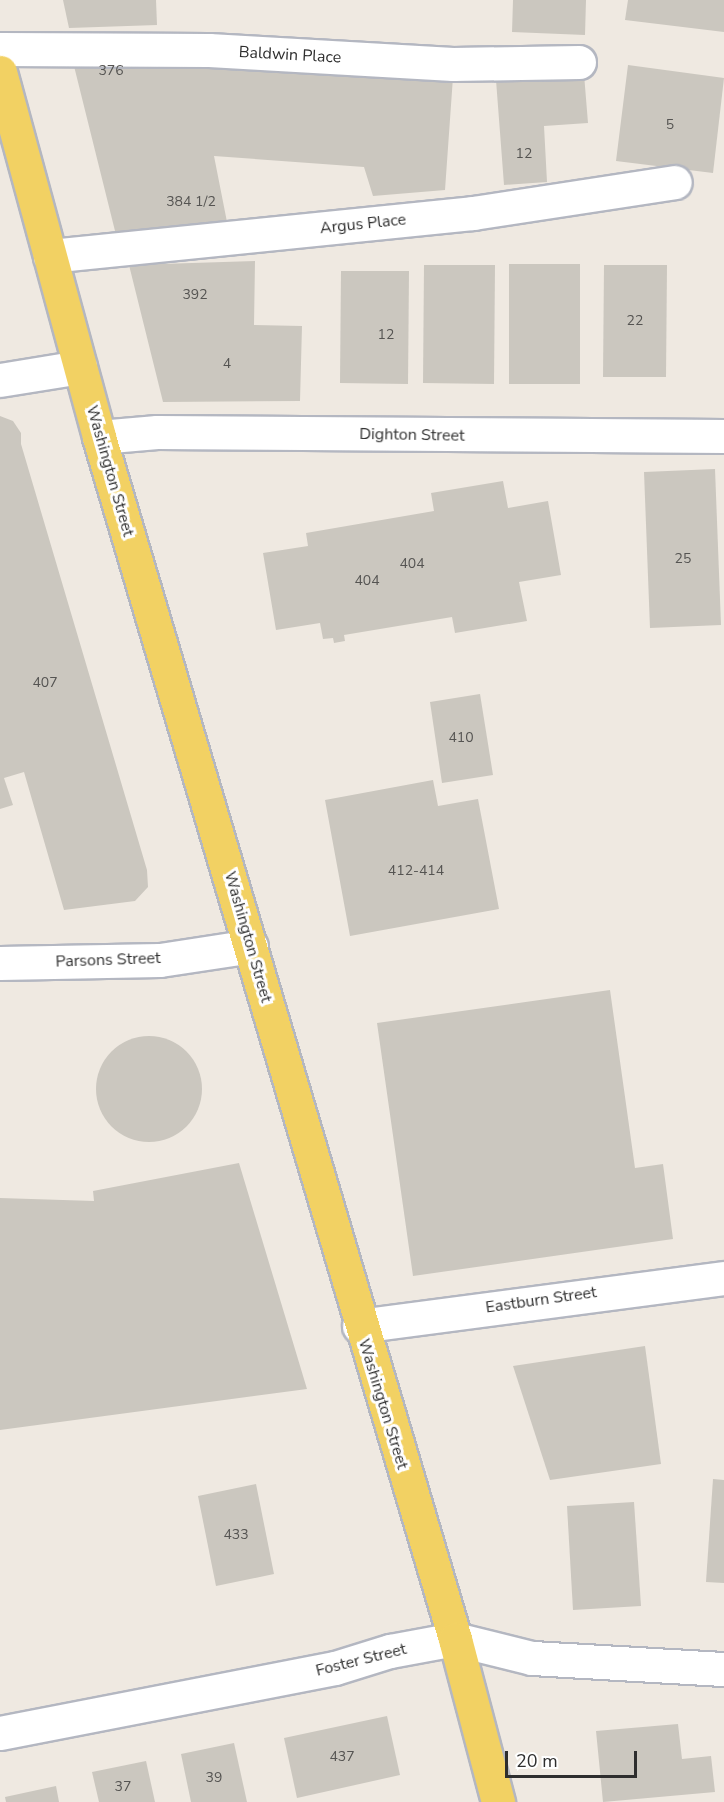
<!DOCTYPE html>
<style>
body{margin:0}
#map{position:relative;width:724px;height:1802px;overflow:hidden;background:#efe9e1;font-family:"Nunito Sans",sans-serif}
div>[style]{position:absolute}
.building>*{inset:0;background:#cbc7bf}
.round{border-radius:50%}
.roads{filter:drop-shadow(2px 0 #b4b7c1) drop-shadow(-2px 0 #b4b7c1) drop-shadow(0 2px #b4b7c1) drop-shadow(0 -2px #b4b7c1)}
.street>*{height:33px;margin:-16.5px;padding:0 16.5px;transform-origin:16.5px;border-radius:16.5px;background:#fff}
.secondary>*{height:33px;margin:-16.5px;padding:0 16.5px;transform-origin:16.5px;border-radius:16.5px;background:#fff}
.primary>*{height:33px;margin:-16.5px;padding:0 16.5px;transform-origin:16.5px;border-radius:16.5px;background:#f2d163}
span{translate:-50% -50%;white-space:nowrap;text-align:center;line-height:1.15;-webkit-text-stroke:6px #fff;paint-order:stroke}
.number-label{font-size:14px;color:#555452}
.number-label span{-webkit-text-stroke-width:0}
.street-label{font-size:16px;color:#2e2e2e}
.scale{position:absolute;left:505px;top:1751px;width:132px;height:27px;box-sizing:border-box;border:3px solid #2e2e2e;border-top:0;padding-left:8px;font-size:18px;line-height:21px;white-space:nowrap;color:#2e2e2e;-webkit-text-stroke:4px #fff;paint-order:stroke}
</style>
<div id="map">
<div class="building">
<i style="clip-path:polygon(63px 0,156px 0,157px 25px,69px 28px)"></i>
<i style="clip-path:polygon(513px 0,586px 0,585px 35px,512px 32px)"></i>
<i style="clip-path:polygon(628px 0,724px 0,724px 32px,625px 20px)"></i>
<i style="clip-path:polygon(72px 58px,453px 77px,445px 190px,373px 196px,364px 167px,214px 156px,227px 222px,117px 239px)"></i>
<i style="clip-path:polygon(628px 65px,724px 78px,713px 173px,616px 161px)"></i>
<i style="clip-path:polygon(584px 74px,588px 123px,544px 126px,547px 182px,504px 185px,496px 80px)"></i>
<i style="clip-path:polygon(255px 261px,254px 325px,302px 326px,300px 401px,163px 402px,129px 265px)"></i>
<i style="clip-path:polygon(509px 264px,580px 264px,580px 384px,509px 384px)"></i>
<i style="clip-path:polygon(424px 265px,495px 265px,494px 384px,423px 383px)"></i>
<i style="clip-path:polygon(604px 265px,667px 265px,666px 377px,603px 377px)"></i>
<i style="clip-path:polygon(341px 271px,409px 271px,408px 384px,340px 383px)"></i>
<i style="clip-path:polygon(0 416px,13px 421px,21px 433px,21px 444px,147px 870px,148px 887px,135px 901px,64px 910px,24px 772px,4px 778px,13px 805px,0 809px)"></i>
<i style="clip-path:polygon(715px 469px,721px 625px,650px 628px,644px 472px)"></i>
<i style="clip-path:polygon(503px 481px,508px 508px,548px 501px,561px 575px,519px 582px,527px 621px,455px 633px,452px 617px,344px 635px,345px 641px,334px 643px,333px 638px,323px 639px,320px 623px,276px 630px,263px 553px,308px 546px,306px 533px,434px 511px,431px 493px)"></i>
<i style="clip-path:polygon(480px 694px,493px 775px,442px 783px,430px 702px)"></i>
<i style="clip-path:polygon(433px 780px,438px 806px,478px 799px,499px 909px,350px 936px,325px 800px)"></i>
<i style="clip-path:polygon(610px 990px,635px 1168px,663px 1164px,673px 1239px,413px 1276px,377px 1023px)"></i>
<i class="round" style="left:96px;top:1036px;width:106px;height:106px"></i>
<i style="clip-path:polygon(239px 1163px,307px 1389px,0 1430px,0 1198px,94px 1201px,93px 1191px)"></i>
<i style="clip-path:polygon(645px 1346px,661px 1464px,550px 1480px,513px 1366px)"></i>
<i style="clip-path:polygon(713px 1479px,724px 1480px,724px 1583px,706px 1582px)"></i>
<i style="clip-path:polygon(256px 1484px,274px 1574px,216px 1586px,198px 1496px)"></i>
<i style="clip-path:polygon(634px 1502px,641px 1606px,573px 1610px,567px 1506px)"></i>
<i style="clip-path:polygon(387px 1716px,400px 1775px,297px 1798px,284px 1738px)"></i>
<i style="clip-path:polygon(678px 1724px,682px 1759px,711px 1756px,715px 1792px,603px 1802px,596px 1731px)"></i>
<i style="clip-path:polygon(234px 1743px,247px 1802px,191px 1802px,181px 1754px)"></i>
<i style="clip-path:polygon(146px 1761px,155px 1802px,99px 1802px,92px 1772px)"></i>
<i style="clip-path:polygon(56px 1786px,59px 1802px,6px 1802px,5px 1797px)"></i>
</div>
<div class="roads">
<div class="street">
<i style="left:0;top:49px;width:209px;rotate:0.3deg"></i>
<i style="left:209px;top:50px;width:244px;rotate:3.3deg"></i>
<i style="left:453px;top:64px;width:126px;rotate:-0.9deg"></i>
<i style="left:50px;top:256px;width:425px;rotate:-5.8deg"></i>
<i style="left:473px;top:213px;width:204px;rotate:-8.7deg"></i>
<i style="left:0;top:380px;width:81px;rotate:-9.2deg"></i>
<i style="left:99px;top:437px;width:58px;rotate:-4.9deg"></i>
<i style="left:157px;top:432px;width:567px;rotate:0.4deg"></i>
<i style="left:359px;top:1326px;width:368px;rotate:-7.5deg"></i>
<i style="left:0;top:1733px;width:341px;rotate:-11deg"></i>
<i style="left:335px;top:1668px;width:58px;rotate:-17.2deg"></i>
<i style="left:390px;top:1651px;width:66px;rotate:-10.5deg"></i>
</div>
<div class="secondary">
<i style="left:0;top:963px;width:160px;rotate:-1.1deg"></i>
<i style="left:160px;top:960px;width:92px;rotate:-8.7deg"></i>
<i style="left:455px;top:1639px;width:79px;rotate:13.9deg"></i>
<i style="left:532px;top:1658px;width:192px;rotate:3.3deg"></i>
</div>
<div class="primary">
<i style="left:0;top:72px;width:378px;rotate:74.8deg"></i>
<i style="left:99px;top:437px;width:1254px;rotate:73.5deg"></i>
<i style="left:455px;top:1639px;width:169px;rotate:75.2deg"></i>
</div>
</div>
<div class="number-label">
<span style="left:111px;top:71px">376</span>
<span style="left:670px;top:125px">5</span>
<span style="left:524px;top:154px">12</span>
<span style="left:191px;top:202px">384 1/2</span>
<span style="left:195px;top:295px">392</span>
<span style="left:635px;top:321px">22</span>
<span style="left:386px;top:335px">12</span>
<span style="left:227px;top:364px">4</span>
<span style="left:683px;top:559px">25</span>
<span style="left:412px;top:564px">404</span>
<span style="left:367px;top:581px">404</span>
<span style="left:45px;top:683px">407</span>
<span style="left:461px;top:738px">410</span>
<span style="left:416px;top:871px">412-414</span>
<span style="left:236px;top:1535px">433</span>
<span style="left:342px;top:1757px">437</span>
<span style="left:214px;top:1778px">39</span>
<span style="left:123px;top:1787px">37</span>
</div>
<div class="street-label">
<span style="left:290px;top:55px;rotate:3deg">Baldwin Place</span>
<span style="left:363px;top:224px;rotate:-6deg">Argus Place</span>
<span style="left:412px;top:435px;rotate:1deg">Dighton Street</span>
<span style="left:110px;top:471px;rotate:74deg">Washington Street</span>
<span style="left:248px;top:937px;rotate:74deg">Washington Street</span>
<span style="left:108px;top:960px;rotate:-2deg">Parsons Street</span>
<span style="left:541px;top:1300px;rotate:-8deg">Eastburn Street</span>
<span style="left:383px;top:1404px;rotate:73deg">Washington Street</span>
<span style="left:361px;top:1660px;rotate:-14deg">Foster Street</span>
</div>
<div class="scale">20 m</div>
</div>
